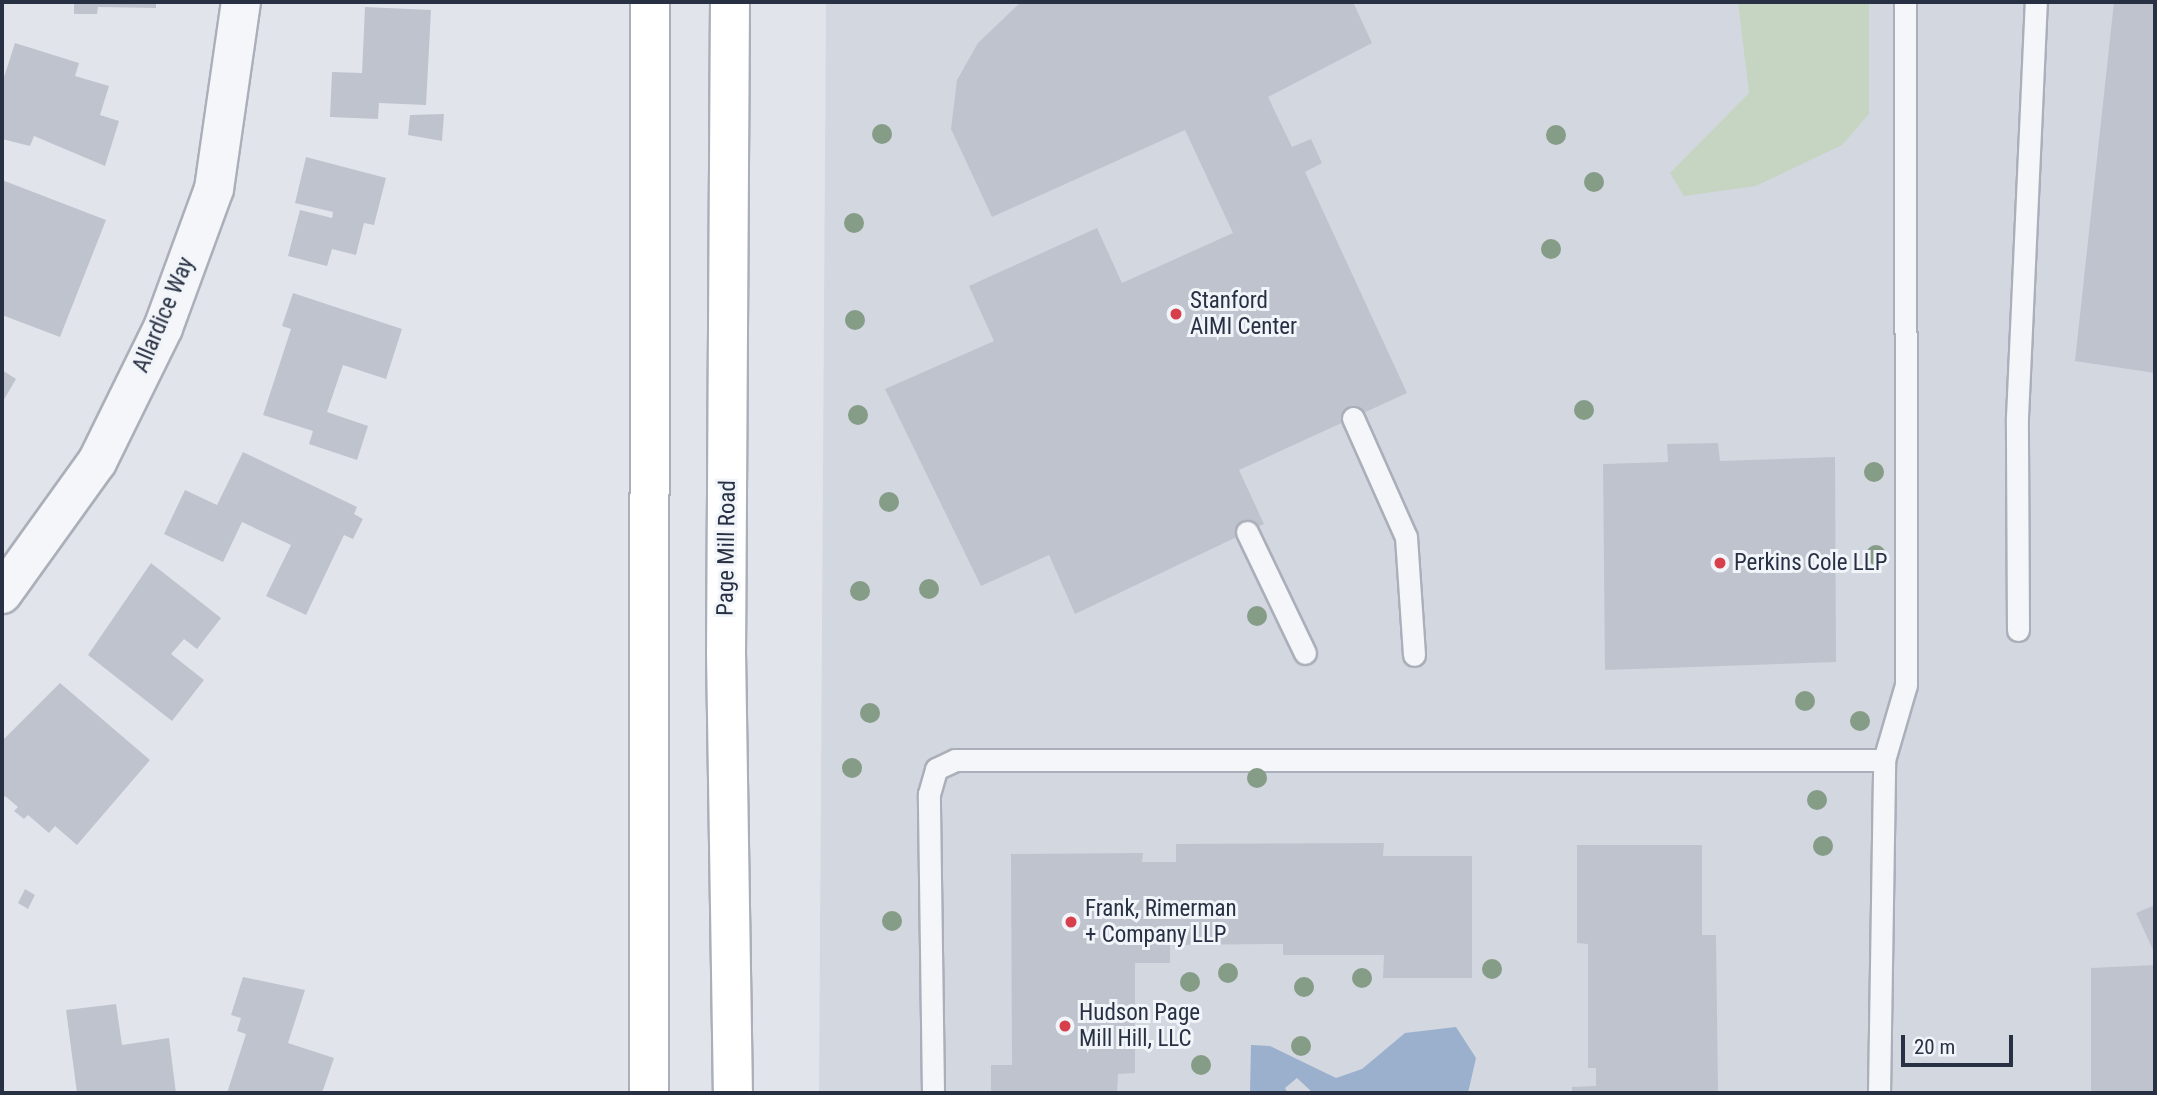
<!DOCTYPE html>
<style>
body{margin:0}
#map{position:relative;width:2157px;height:1095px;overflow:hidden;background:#e1e5eb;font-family:"Roboto Condensed",sans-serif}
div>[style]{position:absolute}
.built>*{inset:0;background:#d3d7e0}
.green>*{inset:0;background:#c6d5c2}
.water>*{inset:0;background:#9ab0cd}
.building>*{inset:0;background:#bec3ce}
.roads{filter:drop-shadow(2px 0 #aaafb9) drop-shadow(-2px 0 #aaafb9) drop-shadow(0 2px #aaafb9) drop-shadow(0 -2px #aaafb9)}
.lane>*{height:21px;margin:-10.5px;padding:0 10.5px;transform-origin:10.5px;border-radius:10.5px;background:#f5f6f9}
.street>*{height:38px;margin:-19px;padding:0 19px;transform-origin:19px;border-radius:19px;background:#f5f6f9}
.primary>*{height:38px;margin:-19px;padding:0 19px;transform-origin:19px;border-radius:19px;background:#fff}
.trees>*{width:20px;height:20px;margin:-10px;border-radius:50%;background:#859c87}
.dots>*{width:19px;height:19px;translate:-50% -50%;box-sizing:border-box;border:4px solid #f1f4f8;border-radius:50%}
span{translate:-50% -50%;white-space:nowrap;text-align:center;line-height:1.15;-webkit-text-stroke:6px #f1f4f8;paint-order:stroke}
.poi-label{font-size:23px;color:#283144}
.left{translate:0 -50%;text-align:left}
.street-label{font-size:23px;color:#283144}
.frame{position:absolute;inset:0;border:4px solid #283144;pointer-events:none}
.scale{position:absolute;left:1901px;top:1035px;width:112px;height:32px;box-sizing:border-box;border:4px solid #283144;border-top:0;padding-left:9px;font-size:21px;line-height:24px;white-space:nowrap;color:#283144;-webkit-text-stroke:5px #f1f4f8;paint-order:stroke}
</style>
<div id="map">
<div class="built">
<i style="clip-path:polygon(826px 2px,2155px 2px,2155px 1093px,819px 1093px)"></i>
</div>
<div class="green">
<i style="clip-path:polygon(1738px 2px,1869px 2px,1869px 114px,1842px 145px,1756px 186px,1684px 196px,1670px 173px,1749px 93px)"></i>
</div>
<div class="water">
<i style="clip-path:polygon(1456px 1027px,1476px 1058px,1468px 1093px,1313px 1093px,1297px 1078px,1285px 1088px,1288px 1093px,1250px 1093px,1251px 1045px,1270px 1046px,1336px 1078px,1362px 1069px,1405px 1033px)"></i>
</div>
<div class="building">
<i style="clip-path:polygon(74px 2px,156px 2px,156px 8px,98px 7px,97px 14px,74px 14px)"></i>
<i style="clip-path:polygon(1021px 2px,1353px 2px,1372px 43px,1268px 97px,1292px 147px,1311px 139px,1322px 163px,1305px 172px,1407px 393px,1239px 470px,1264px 524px,1075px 614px,1049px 555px,981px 586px,885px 389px,994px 341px,969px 286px,1097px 228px,1122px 283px,1233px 233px,1185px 130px,992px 217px,951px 129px,957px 80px,978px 43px)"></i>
<i style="clip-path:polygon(2114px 2px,2155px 2px,2155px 373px,2075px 361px)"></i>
<i style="clip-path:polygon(365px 7px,431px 10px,426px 105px,379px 103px,378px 119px,330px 117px,332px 72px,362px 73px)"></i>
<i style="clip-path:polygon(15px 43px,79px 63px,75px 76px,109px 86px,100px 115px,119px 121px,105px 166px,34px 136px,30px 146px,2px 139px,2px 83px)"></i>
<i style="clip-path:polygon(444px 114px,442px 141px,408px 135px,410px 115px)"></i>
<i style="clip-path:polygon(306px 157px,386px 178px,374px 225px,364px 223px,356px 255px,332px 249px,327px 266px,288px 256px,300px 210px,332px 218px,333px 212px,295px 203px)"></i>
<i style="clip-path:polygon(2px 180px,106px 220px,60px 337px,2px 315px)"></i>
<i style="clip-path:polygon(293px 293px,402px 329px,386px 379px,343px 365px,327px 412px,368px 426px,357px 460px,309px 444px,313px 431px,263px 415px,291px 329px,282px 326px)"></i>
<i style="clip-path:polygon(2px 370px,16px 379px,2px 403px)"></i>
<i style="clip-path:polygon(1718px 443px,1720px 461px,1835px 457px,1836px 662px,1605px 670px,1603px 464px,1668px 462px,1667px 444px)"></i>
<i style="clip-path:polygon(243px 452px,357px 507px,354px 514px,363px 519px,353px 539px,344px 535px,306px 615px,266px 596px,291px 545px,242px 522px,223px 562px,164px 534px,185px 490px,217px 505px)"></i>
<i style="clip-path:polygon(151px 563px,221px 618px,197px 649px,184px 639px,171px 654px,204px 680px,172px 721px,88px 655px)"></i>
<i style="clip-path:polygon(60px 683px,150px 760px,77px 845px,55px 826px,49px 833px,28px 815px,24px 819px,14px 811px,18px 807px,5px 796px,2px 800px,2px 741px)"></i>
<i style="clip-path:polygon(1384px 843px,1383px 856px,1472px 856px,1472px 978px,1383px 978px,1384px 955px,1283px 955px,1283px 944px,1170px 945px,1170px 963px,1135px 963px,1135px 1073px,1118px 1074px,1117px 1093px,991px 1093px,991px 1065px,1012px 1065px,1011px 854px,1143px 853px,1142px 862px,1176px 862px,1176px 844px)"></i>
<i style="clip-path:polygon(1577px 845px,1702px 845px,1702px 935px,1716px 935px,1718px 1093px,1572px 1093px,1572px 1087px,1596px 1086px,1596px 1068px,1588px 1068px,1588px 944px,1577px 943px)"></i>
<i style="clip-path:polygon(25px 889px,35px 895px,28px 909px,18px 903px)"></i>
<i style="clip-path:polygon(2155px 905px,2155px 954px,2136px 913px)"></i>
<i style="clip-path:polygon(2155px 965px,2155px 1093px,2091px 1093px,2091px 968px)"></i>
<i style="clip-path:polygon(243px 977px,305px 990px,288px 1043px,334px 1058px,322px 1093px,227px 1093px,246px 1034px,237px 1031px,241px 1018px,231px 1015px)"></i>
<i style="clip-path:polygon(116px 1004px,122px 1045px,169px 1038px,176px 1093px,77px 1093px,66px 1010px)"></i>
</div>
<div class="roads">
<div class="lane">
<i style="left:1353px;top:418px;width:130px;rotate:66deg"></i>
<i style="left:1406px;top:537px;width:118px;rotate:86.1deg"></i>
<i style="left:1247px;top:532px;width:134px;rotate:64.4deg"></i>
<i style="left:2018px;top:630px;width:213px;rotate:-90.3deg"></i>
<i style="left:2017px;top:417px;width:415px;rotate:-87.4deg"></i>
<i style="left:933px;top:1093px;width:299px;rotate:-90.8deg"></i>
<i style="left:929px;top:794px;width:26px;rotate:-74deg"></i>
<i style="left:936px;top:769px;width:21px;rotate:-25deg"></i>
<i style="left:955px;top:760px;width:929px"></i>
<i style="left:1879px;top:1093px;width:333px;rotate:-89.1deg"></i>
<i style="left:1884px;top:760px;width:78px;rotate:-73.7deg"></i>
<i style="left:1906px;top:685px;width:683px;rotate:-90.08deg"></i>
</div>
<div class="street">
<i style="left:2px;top:594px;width:163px;rotate:-54.3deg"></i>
<i style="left:97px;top:462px;width:149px;rotate:-63.8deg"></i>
<i style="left:163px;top:328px;width:148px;rotate:-69.9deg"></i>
<i style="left:214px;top:189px;width:189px;rotate:-81.8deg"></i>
</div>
<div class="primary">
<i style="left:730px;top:2px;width:650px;rotate:90.35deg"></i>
<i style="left:726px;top:652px;width:441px;rotate:89.1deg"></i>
<i style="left:649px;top:1093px;width:1091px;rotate:-89.95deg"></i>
</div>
</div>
<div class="trees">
<i style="left:882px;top:134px"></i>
<i style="left:1556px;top:135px"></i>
<i style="left:1594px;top:182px"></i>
<i style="left:854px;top:223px"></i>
<i style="left:1551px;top:249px"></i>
<i style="left:855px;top:320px"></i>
<i style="left:1584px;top:410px"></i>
<i style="left:858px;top:415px"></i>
<i style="left:1874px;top:472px"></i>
<i style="left:889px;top:502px"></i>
<i style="left:1876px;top:555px"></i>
<i style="left:929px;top:589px"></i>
<i style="left:860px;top:591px"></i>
<i style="left:1257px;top:616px"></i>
<i style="left:1805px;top:701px"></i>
<i style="left:870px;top:713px"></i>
<i style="left:1860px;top:721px"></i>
<i style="left:852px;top:768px"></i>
<i style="left:1257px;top:778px"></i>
<i style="left:1817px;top:800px"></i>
<i style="left:1823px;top:846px"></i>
<i style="left:892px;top:921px"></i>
<i style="left:1492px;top:969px"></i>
<i style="left:1228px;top:973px"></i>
<i style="left:1362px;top:978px"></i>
<i style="left:1190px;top:982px"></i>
<i style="left:1304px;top:987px"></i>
<i style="left:1301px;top:1046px"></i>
<i style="left:1201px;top:1065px"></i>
</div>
<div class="dots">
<i style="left:1176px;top:314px;background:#d73f4c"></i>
<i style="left:1720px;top:563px;background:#d73f4c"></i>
<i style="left:1071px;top:922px;background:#d73f4c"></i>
<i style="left:1065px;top:1026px;background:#d73f4c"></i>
</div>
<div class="poi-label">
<span class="left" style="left:1190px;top:314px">Stanford<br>AIMI Center</span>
<span class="left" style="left:1734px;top:563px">Perkins Cole LLP</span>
<span class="left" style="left:1085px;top:922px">Frank, Rimerman<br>+ Company LLP</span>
<span class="left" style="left:1079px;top:1026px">Hudson Page<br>Mill Hill, LLC</span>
</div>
<div class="street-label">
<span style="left:164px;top:315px;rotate:-67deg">Allardice Way</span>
<span style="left:727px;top:548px;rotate:-89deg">Page Mill Road</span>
</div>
<div class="frame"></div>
<div class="scale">20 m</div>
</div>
